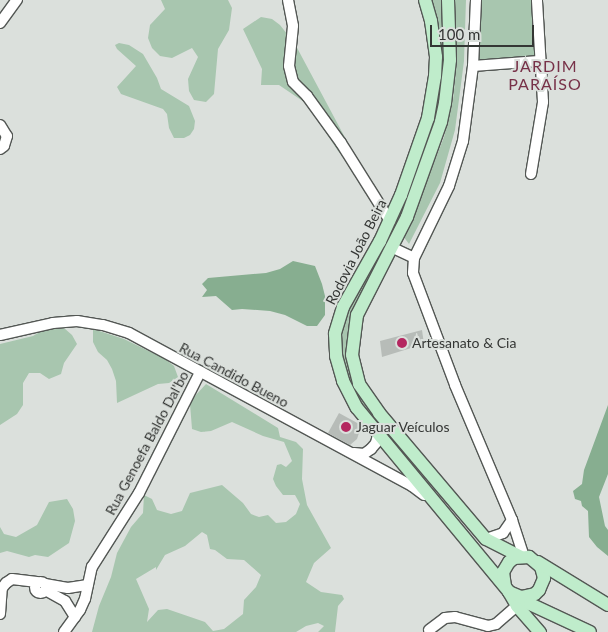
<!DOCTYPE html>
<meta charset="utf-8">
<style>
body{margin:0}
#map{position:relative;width:608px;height:632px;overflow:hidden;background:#dbe0dc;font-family:Lato,sans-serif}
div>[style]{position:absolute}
.green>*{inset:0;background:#a8c6af}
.water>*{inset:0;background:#87ae90}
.building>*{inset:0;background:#b7bcb8}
.roads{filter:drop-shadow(1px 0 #535754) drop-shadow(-1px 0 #535754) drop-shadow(0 1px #535754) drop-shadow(0 -1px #535754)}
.minor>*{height:10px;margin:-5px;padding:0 5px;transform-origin:5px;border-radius:5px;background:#fff}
.minor>.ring{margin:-5px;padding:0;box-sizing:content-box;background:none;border:10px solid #fff;border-radius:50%}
.major>*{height:12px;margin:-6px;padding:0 6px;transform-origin:6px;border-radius:6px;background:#bfeccb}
.dots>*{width:14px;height:14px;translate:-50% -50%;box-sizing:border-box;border:2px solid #dbe0dc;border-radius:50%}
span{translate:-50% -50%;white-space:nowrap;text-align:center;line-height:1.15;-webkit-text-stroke:4px #dbe0dc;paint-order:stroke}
.street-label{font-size:14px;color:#343634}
.poi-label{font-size:14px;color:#343634}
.left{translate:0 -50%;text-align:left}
.quarter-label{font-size:16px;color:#773148;letter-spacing:1px}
.scale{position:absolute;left:430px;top:25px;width:104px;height:22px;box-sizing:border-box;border:2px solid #343634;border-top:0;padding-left:6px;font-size:15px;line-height:18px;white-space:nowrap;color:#343634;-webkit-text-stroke:4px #dbe0dc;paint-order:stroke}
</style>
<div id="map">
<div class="green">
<i style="clip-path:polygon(161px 0,228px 0,232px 8px,229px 30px,218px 49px,214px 94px,206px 102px,194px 100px,189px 91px,188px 79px,198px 57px,192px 48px,172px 58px,160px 56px,152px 48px,148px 38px,150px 25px,165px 9px)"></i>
<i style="clip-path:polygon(430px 0,442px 0,445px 36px,442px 94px,422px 169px,348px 339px,377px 416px,372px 421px,365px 413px,343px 370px,340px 329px,432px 118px)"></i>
<i style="clip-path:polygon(455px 0,466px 0,464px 61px,455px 130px,440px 183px,409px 244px,403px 236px,416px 208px,444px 137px,453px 100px,457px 60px)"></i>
<i style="clip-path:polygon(480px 0,533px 0,536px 59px,479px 62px)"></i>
<i style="clip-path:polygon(261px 17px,272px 19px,280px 25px,295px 44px,357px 160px,346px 159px,338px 151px,307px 104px,279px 85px,261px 85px,262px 69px,243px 29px)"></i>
<i style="clip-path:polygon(119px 43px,129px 45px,143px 54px,157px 78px,161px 89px,189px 106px,195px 121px,194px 129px,190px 135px,184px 138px,174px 138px,169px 128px,167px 114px,163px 109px,121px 94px,117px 87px,136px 66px,117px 49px,115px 45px)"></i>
<i style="clip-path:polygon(64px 328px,72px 335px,77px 344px,64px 363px,61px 374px,49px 379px,40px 373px,29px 373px,23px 383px,23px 405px,17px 414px,0 425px,0 344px,33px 336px,43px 330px)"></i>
<i style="clip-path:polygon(93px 329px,124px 339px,165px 359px,174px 366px,178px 377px,169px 383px,158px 384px,117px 403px,116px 381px,112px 369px,107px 360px,98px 352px,93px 342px)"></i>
<i style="clip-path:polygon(evenodd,206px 384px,278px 428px,280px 437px,296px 442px,303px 449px,302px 479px,307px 505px,331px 548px,314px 563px,306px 582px,321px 592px,342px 595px,344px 599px,338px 606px,335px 632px,318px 632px,324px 626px,318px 623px,306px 626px,296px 632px,92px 632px,99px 606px,111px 577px,117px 553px,131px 527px,143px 513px,144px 495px,152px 499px,157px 510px,171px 514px,182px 511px,190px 493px,222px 485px,243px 503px,251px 514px,259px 517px,268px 515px,276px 523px,286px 522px,296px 514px,300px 504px,295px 495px,283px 495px,276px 486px,273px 479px,277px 465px,281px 464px,286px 467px,292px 461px,284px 442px,263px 436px,232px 422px,211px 431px,201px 432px,192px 429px,190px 404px,194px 397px,206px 384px,202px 532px,207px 535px,210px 549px,215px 550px,227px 559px,244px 560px,261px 575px,256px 587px,244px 600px,243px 614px,224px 629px,213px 631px,205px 622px,167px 609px,158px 610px,147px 622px,149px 609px,136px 579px,156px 567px,156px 570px,165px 555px,185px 546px,202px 532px)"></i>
<i style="clip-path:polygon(67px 499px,73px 509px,75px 521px,69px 543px,48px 557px,35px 555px,29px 557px,7px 551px,0 553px,0 527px,4px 534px,16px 537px,37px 525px,49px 502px)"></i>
</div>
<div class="water">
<i style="clip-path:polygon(293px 261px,315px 266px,322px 284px,325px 296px,325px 315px,317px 326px,307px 326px,285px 315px,270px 311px,242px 309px,232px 310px,216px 296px,202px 297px,207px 290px,202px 284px,208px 278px,266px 273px,280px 269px)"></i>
<i style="clip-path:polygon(608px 405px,608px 474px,599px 497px,605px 526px,608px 530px,608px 556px,597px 547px,589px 537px,588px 511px,582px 506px,581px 501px,575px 499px,573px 491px,582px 484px,584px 470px)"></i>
</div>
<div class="building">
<i style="clip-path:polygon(422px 330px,424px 344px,382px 357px,380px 341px)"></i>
<i style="clip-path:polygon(339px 413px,359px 424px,360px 430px,357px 439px,350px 445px,328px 433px)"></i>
</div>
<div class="roads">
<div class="minor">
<i style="left:288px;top:0;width:26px;rotate:79deg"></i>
<i style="left:293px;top:26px;width:40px;rotate:95.7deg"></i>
<i style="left:289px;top:66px;width:16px;rotate:76deg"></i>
<i style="left:293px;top:82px;width:20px;rotate:45deg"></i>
<i style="left:307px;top:96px;width:58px;rotate:54.1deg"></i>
<i style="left:341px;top:143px;width:92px;rotate:57.9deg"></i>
<i style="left:476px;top:0;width:66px;rotate:92.6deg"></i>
<i style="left:473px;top:66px;width:76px;rotate:97.6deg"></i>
<i style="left:463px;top:141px;width:47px;rotate:107.3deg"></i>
<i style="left:449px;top:186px;width:80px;rotate:115.9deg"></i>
<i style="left:414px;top:258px;width:15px;rotate:94deg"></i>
<i style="left:413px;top:273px;width:120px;rotate:69.4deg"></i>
<i style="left:455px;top:385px;width:147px;rotate:67.1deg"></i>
<i style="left:512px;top:520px;width:38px;rotate:72deg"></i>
<i style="left:0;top:23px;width:29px;rotate:-54deg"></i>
<i style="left:473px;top:66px;width:66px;rotate:-4.3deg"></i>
<i style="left:0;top:125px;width:13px;rotate:58deg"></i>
<i style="left:7px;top:136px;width:10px;rotate:107deg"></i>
<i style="left:4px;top:146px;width:5px;rotate:143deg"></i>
<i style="left:531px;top:174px;width:73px;rotate:-80.5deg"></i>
<i style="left:543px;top:102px;width:102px;rotate:-93.4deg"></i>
<i style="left:393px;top:248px;width:23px;rotate:25deg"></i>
<i style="left:0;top:335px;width:54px;rotate:-12.8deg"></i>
<i style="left:53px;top:323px;width:24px;rotate:-5deg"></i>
<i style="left:77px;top:321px;width:26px;rotate:9deg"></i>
<i style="left:103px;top:325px;width:27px;rotate:17deg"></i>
<i style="left:129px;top:333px;width:322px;rotate:28.4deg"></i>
<i style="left:412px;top:486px;width:15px;rotate:37deg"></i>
<i style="left:354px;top:453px;width:10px;rotate:6deg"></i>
<i style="left:364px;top:454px;width:9px;rotate:-36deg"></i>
<i style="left:371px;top:449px;width:8px;rotate:-50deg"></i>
<i style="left:376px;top:443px;width:9px;rotate:-77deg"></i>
<i style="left:486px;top:539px;width:18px;rotate:-19deg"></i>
<i style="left:503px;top:533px;width:16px;rotate:-55deg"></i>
<i class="ring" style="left:34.5px;top:581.5px;width:1px;height:1px"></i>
<i style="left:45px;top:584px;width:23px;rotate:10deg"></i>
<i style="left:68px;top:588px;width:20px;rotate:-9deg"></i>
<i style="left:45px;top:590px;width:23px;rotate:29deg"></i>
<i style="left:65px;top:601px;width:19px;rotate:58deg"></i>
<i style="left:0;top:614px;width:26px;rotate:-86deg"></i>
<i style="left:2px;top:588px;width:6px;rotate:-51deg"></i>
<i style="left:6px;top:583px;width:7px;rotate:-34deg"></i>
<i style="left:12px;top:579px;width:25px;rotate:7deg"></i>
<i style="left:429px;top:630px;width:20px;rotate:-37deg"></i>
<i style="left:445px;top:618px;width:10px;rotate:-6deg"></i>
<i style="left:455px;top:617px;width:34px;rotate:15deg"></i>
<i style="left:488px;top:626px;width:8px;rotate:-14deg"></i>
<i style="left:496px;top:624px;width:28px;rotate:-41deg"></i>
<i style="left:64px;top:632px;width:27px;rotate:-54deg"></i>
<i style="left:80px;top:610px;width:12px;rotate:-66deg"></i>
<i style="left:85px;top:599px;width:33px;rotate:-78deg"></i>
<i style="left:92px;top:567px;width:88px;rotate:-57.6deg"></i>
<i style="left:139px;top:493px;width:136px;rotate:-63.2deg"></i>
</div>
<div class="major">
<i style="left:425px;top:0;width:22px;rotate:74deg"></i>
<i style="left:431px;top:21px;width:36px;rotate:82deg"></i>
<i style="left:436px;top:57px;width:19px;rotate:93deg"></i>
<i style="left:435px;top:76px;width:43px;rotate:99.5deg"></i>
<i style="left:428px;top:118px;width:82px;rotate:109.3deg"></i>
<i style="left:401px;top:195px;width:51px;rotate:114.5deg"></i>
<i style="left:380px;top:241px;width:76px;rotate:119.3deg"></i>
<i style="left:343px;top:307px;width:28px;rotate:107deg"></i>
<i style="left:335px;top:334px;width:22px;rotate:87deg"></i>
<i style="left:336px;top:356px;width:26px;rotate:74deg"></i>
<i style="left:343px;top:381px;width:30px;rotate:63deg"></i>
<i style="left:357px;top:408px;width:239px;rotate:50.4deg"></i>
<i style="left:509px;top:592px;width:13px;rotate:23deg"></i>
<i style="left:521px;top:597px;width:14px;rotate:-12deg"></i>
<i style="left:535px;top:594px;width:6px;rotate:-45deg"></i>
<i style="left:539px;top:590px;width:13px;rotate:-67deg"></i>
<i style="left:544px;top:578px;width:11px;rotate:-105deg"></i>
<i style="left:541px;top:567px;width:16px;rotate:-140deg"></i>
<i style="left:529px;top:557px;width:15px;rotate:176deg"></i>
<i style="left:514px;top:558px;width:6px;rotate:141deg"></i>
<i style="left:509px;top:562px;width:12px;rotate:121deg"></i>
<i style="left:503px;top:572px;width:14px;rotate:82deg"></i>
<i style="left:448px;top:0;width:60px;rotate:88.1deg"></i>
<i style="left:450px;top:60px;width:43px;rotate:96.6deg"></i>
<i style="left:445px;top:103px;width:19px;rotate:102deg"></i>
<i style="left:441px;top:122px;width:101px;rotate:109.7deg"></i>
<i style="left:407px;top:217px;width:110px;rotate:117deg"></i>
<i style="left:357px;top:315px;width:40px;rotate:97.1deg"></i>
<i style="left:352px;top:355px;width:30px;rotate:76deg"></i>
<i style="left:359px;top:384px;width:35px;rotate:55deg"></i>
<i style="left:379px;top:413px;width:165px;rotate:49.7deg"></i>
<i style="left:486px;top:539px;width:38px;rotate:27deg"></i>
<i style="left:538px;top:562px;width:82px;rotate:31.6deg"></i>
<i style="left:509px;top:592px;width:16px;rotate:60deg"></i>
<i style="left:517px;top:606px;width:35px;rotate:49deg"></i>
<i style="left:521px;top:597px;width:11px;rotate:38deg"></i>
<i style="left:530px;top:604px;width:66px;rotate:25deg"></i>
</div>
</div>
<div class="dots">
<i style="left:402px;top:343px;background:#b42760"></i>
<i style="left:346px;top:427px;background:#b42760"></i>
</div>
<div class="street-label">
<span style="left:356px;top:252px;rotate:-63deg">Rodovia João Beira</span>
<span style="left:234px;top:375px;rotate:28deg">Rua Candido Bueno</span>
<span style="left:147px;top:443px;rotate:-62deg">Rua Genoefa Baldo Dal'bo</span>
</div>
<div class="poi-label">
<span class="left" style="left:412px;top:343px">Artesanato &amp; Cia</span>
<span class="left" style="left:356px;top:427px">Jaguar Veículos</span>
</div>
<div class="quarter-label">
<span style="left:545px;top:75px">JARDIM<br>PARAÍSO</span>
</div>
<div class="scale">100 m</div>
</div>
